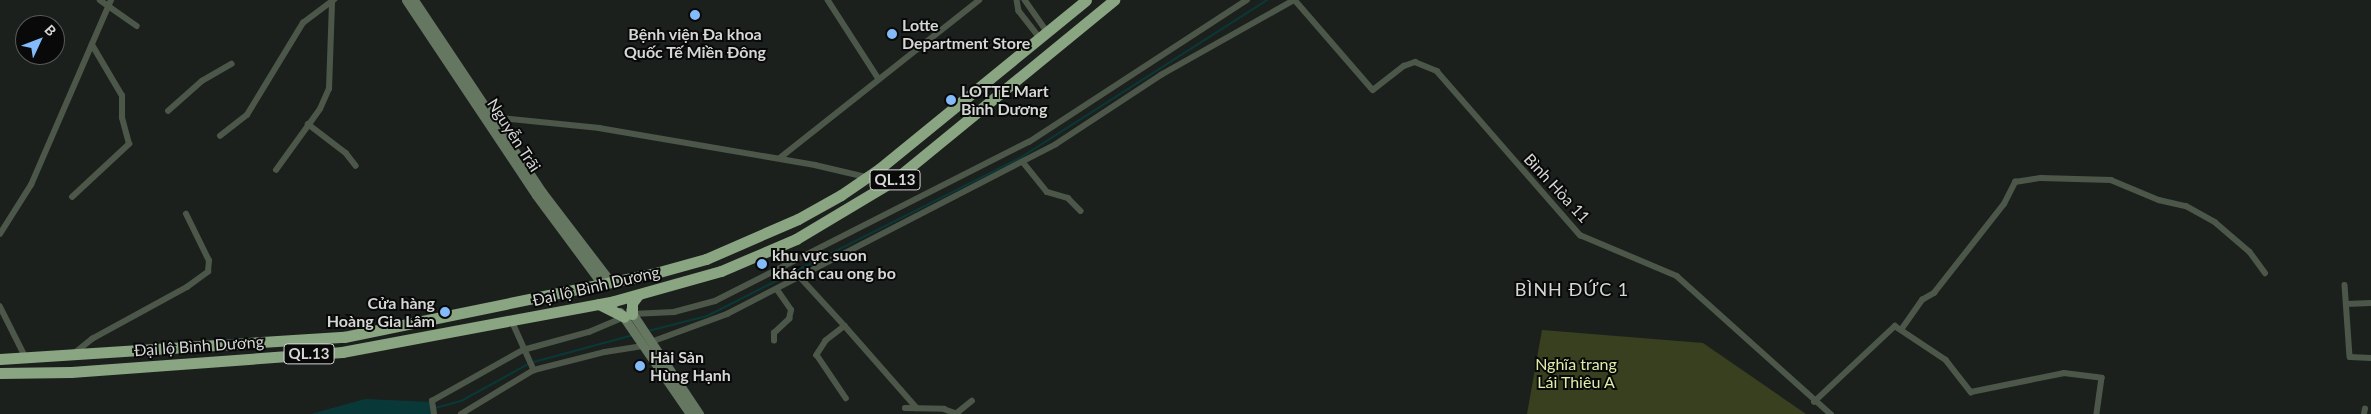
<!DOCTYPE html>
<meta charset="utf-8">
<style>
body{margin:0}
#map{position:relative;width:2371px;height:414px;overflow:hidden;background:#1c201d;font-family:Lato,sans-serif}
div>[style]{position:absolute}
.green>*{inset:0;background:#39401f}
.water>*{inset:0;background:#093838}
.stream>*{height:2px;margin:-1px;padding:0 1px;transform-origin:1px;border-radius:1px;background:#093838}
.street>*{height:5.5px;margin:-2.75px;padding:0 2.75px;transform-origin:2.75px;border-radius:2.75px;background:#4c5749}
.secondary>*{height:9px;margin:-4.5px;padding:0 4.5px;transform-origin:4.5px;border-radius:4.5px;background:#657760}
.highway>*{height:11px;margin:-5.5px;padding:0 5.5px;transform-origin:5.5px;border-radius:5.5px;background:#8aa582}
.dots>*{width:14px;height:14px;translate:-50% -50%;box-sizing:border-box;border:2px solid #080908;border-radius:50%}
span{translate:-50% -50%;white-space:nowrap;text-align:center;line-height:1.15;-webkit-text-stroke:4px #080908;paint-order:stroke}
.shield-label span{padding:1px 4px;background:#080908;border:1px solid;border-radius:4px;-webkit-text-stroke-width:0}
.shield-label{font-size:15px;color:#d5d7d5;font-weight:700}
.poi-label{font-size:16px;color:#d5d7d5;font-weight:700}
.left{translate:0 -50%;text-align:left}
.right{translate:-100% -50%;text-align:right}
.street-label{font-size:16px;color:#d5d7d5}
.park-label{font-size:16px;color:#dceda9}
.neighbourhood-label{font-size:18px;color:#d5d7d5;letter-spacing:1px}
.north{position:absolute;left:15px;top:15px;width:50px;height:50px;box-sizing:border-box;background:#080908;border:1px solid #5a5b5a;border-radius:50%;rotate:47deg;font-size:14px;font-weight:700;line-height:20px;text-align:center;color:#d5d7d5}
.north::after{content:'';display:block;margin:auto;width:18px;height:22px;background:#84bcfb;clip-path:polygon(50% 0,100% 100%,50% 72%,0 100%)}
</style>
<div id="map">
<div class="green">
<i style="clip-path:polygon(1542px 330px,1703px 343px,1806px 414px,1527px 414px)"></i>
</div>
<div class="water">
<i style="clip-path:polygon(365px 399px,432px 402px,435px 414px,311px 414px)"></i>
</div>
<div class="stream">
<i style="left:648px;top:331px;width:61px;rotate:-14.3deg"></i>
<i style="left:707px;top:316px;width:351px;rotate:-26.8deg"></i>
<i style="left:1020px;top:158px;width:293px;rotate:-32.6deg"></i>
<i style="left:435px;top:408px;width:27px;rotate:-15deg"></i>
<i style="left:461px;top:401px;width:79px;rotate:-28.8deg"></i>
<i style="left:530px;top:363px;width:107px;rotate:-15.2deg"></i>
</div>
<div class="street">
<i style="left:100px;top:0;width:45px;rotate:35.1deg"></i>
<i style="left:828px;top:0;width:94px;rotate:57.2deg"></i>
<i style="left:1017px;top:0;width:11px;rotate:80deg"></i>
<i style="left:1019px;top:11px;width:34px;rotate:52deg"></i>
<i style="left:1025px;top:0;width:39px;rotate:55deg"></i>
<i style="left:1295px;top:0;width:119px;rotate:49.1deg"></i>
<i style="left:1373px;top:90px;width:39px;rotate:-38deg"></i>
<i style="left:1404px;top:66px;width:12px;rotate:-20deg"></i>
<i style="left:1415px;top:62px;width:24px;rotate:22deg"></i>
<i style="left:1437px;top:71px;width:218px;rotate:48.9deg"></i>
<i style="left:1580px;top:235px;width:105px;rotate:22.9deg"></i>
<i style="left:1677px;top:276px;width:207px;rotate:41.9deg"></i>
<i style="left:168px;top:111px;width:45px;rotate:-41.4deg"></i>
<i style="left:202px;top:81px;width:34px;rotate:-30deg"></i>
<i style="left:491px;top:117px;width:109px;rotate:5.8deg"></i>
<i style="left:599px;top:128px;width:219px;rotate:9.7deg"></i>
<i style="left:815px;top:165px;width:52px;rotate:13.2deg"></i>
<i style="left:308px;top:124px;width:48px;rotate:37.3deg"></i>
<i style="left:346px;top:153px;width:16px;rotate:52deg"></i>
<i style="left:220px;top:136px;width:34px;rotate:-38deg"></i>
<i style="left:247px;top:115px;width:108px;rotate:-58.7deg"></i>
<i style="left:303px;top:23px;width:39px;rotate:-37deg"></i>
<i style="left:780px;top:158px;width:254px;rotate:-38.4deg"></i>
<i style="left:1023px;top:162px;width:38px;rotate:51deg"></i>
<i style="left:1047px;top:192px;width:22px;rotate:16deg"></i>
<i style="left:1068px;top:198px;width:18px;rotate:45deg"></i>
<i style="left:276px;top:170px;width:75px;rotate:-54.2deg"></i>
<i style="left:320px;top:109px;width:22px;rotate:-66deg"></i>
<i style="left:329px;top:89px;width:88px;rotate:-88deg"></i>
<i style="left:72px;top:197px;width:78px;rotate:-42.9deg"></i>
<i style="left:129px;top:144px;width:27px;rotate:-105deg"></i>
<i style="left:122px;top:118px;width:22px;rotate:-90deg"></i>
<i style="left:122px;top:96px;width:59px;rotate:-120.5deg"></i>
<i style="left:0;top:234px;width:58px;rotate:-57.7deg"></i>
<i style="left:31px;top:185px;width:202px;rotate:-66.6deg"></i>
<i style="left:801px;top:278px;width:65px;rotate:47.5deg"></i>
<i style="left:845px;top:326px;width:24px;rotate:142deg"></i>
<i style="left:826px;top:341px;width:17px;rotate:123deg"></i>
<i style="left:817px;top:355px;width:52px;rotate:56deg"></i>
<i style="left:2345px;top:285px;width:72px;rotate:86deg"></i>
<i style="left:2350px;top:357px;width:21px;rotate:3deg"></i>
<i style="left:2346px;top:304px;width:25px;rotate:-2deg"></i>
<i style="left:0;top:306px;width:58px;rotate:63.4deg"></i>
<i style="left:632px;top:314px;width:42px;rotate:-2.7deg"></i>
<i style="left:674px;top:312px;width:42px;rotate:-15deg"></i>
<i style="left:715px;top:301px;width:352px;rotate:-26.9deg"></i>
<i style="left:1029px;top:142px;width:260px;rotate:-33.1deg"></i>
<i style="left:512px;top:321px;width:54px;rotate:65.8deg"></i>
<i style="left:845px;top:326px;width:109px;rotate:48.7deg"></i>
<i style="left:1901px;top:330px;width:37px;rotate:-55deg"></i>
<i style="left:1922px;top:300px;width:14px;rotate:-30deg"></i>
<i style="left:1934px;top:293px;width:113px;rotate:-51.8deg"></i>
<i style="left:2004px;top:204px;width:25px;rotate:-63deg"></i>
<i style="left:2015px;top:182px;width:26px;rotate:-9deg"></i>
<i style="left:2041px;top:178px;width:70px;rotate:1.6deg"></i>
<i style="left:2111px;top:180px;width:52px;rotate:22.6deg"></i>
<i style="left:2159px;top:200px;width:28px;rotate:13deg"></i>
<i style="left:2186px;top:206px;width:33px;rotate:29deg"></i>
<i style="left:2215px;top:222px;width:46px;rotate:40.6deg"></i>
<i style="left:2250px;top:252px;width:26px;rotate:54deg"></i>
<i style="left:774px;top:341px;width:8px;rotate:-90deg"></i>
<i style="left:774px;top:333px;width:21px;rotate:-43deg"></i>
<i style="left:789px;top:319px;width:9px;rotate:-77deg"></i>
<i style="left:791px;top:310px;width:24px;rotate:-125deg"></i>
<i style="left:651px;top:342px;width:81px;rotate:-20.2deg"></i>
<i style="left:727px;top:314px;width:370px;rotate:-27.3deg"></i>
<i style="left:1056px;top:144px;width:126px;rotate:-33.3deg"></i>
<i style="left:1161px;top:75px;width:153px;rotate:-29.4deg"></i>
<i style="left:76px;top:352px;width:21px;rotate:-39deg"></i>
<i style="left:92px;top:339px;width:108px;rotate:-28.7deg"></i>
<i style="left:187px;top:287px;width:26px;rotate:-36deg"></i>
<i style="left:208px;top:272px;width:11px;rotate:-85deg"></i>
<i style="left:209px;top:261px;width:52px;rotate:-116.1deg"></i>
<i style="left:1814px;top:402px;width:111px;rotate:-43.2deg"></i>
<i style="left:1895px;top:326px;width:61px;rotate:33.7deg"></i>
<i style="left:1946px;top:360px;width:41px;rotate:52deg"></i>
<i style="left:1971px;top:392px;width:95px;rotate:-11.5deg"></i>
<i style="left:2064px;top:373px;width:38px;rotate:7deg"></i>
<i style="left:2102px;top:378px;width:36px;rotate:98deg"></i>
<i style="left:905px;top:408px;width:39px;rotate:1deg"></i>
<i style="left:944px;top:409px;width:15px;rotate:20deg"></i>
<i style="left:957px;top:413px;width:19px;rotate:-39deg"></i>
<i style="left:434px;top:414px;width:13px;rotate:-99deg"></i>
<i style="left:432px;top:401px;width:104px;rotate:-29.3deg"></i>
<i style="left:523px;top:350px;width:68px;rotate:-15.3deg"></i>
<i style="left:589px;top:332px;width:38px;rotate:-23deg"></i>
<i style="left:461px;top:414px;width:85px;rotate:-31.1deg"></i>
<i style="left:534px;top:370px;width:73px;rotate:-14.2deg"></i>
<i style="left:605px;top:352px;width:38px;rotate:-9deg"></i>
<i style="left:2364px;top:414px;width:5px;rotate:-79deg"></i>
</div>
<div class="secondary">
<i style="left:406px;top:0;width:234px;rotate:56.3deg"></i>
<i style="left:536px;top:195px;width:109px;rotate:53.5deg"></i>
<i style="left:414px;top:0;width:231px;rotate:56.3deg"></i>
<i style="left:542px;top:192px;width:112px;rotate:52.6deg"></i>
<i style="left:630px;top:310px;width:125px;rotate:56.4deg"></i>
<i style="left:620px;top:312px;width:124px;rotate:55.5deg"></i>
</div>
<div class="highway">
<i style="left:599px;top:304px;width:28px;rotate:27deg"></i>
<i style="left:632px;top:314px;width:11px;rotate:-90deg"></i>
<i style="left:632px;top:303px;width:10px;rotate:-53deg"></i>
<i style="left:0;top:359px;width:345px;rotate:-3.7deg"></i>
<i style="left:344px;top:337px;width:314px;rotate:-11.6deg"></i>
<i style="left:652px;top:274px;width:56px;rotate:-15.5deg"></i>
<i style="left:706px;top:259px;width:100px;rotate:-23.5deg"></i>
<i style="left:798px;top:219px;width:49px;rotate:-29.2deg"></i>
<i style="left:841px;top:195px;width:46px;rotate:-34.4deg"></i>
<i style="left:879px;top:169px;width:267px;rotate:-39.2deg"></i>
<i style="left:0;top:373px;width:71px;rotate:-0.8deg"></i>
<i style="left:71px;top:372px;width:272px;rotate:-4.2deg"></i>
<i style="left:342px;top:352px;width:277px;rotate:-10.6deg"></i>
<i style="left:614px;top:301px;width:111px;rotate:-15.7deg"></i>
<i style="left:721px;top:271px;width:82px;rotate:-23.1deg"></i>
<i style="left:796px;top:239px;width:113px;rotate:-30.9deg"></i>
<i style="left:893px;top:181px;width:286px;rotate:-39.3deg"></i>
</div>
<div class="dots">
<i style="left:695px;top:15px;background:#84bcfb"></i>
<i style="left:892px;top:34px;background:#84bcfb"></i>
<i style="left:951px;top:100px;background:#84bcfb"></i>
<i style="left:762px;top:264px;background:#84bcfb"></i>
<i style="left:445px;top:312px;background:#84bcfb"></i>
<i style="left:640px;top:366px;background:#84bcfb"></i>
</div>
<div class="shield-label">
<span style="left:895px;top:180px">QL.13</span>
<span style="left:309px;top:354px">QL.13</span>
</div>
<div class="poi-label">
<span class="left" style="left:902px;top:34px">Lotte<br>Department Store</span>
<span style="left:695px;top:43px">Bệnh viện Đa khoa<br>Quốc Tế Miền Đông</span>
<span class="left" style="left:961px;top:100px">LOTTE Mart<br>Bình Dương</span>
<span class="left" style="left:772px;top:264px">khu vực suon<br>khách cau ong bo</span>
<span class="right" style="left:435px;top:312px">Cửa hàng<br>Hoàng Gia Lâm</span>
<span class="left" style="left:650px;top:366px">Hải Sản<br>Hùng Hạnh</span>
</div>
<div class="street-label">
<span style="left:514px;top:135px;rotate:57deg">Nguyễn Trãi</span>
<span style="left:1557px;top:188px;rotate:47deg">Bình Hòa 11</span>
<span style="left:596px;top:286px;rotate:-13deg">Đại lộ Bình Dương</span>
<span style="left:199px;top:346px;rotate:-4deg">Đại lộ Bình Dương</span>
</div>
<div class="park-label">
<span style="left:1576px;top:373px">Nghĩa trang<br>Lái Thiêu A</span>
</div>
<div class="neighbourhood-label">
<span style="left:1572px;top:289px">BÌNH ĐỨC 1</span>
</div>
<div class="north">B</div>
</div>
